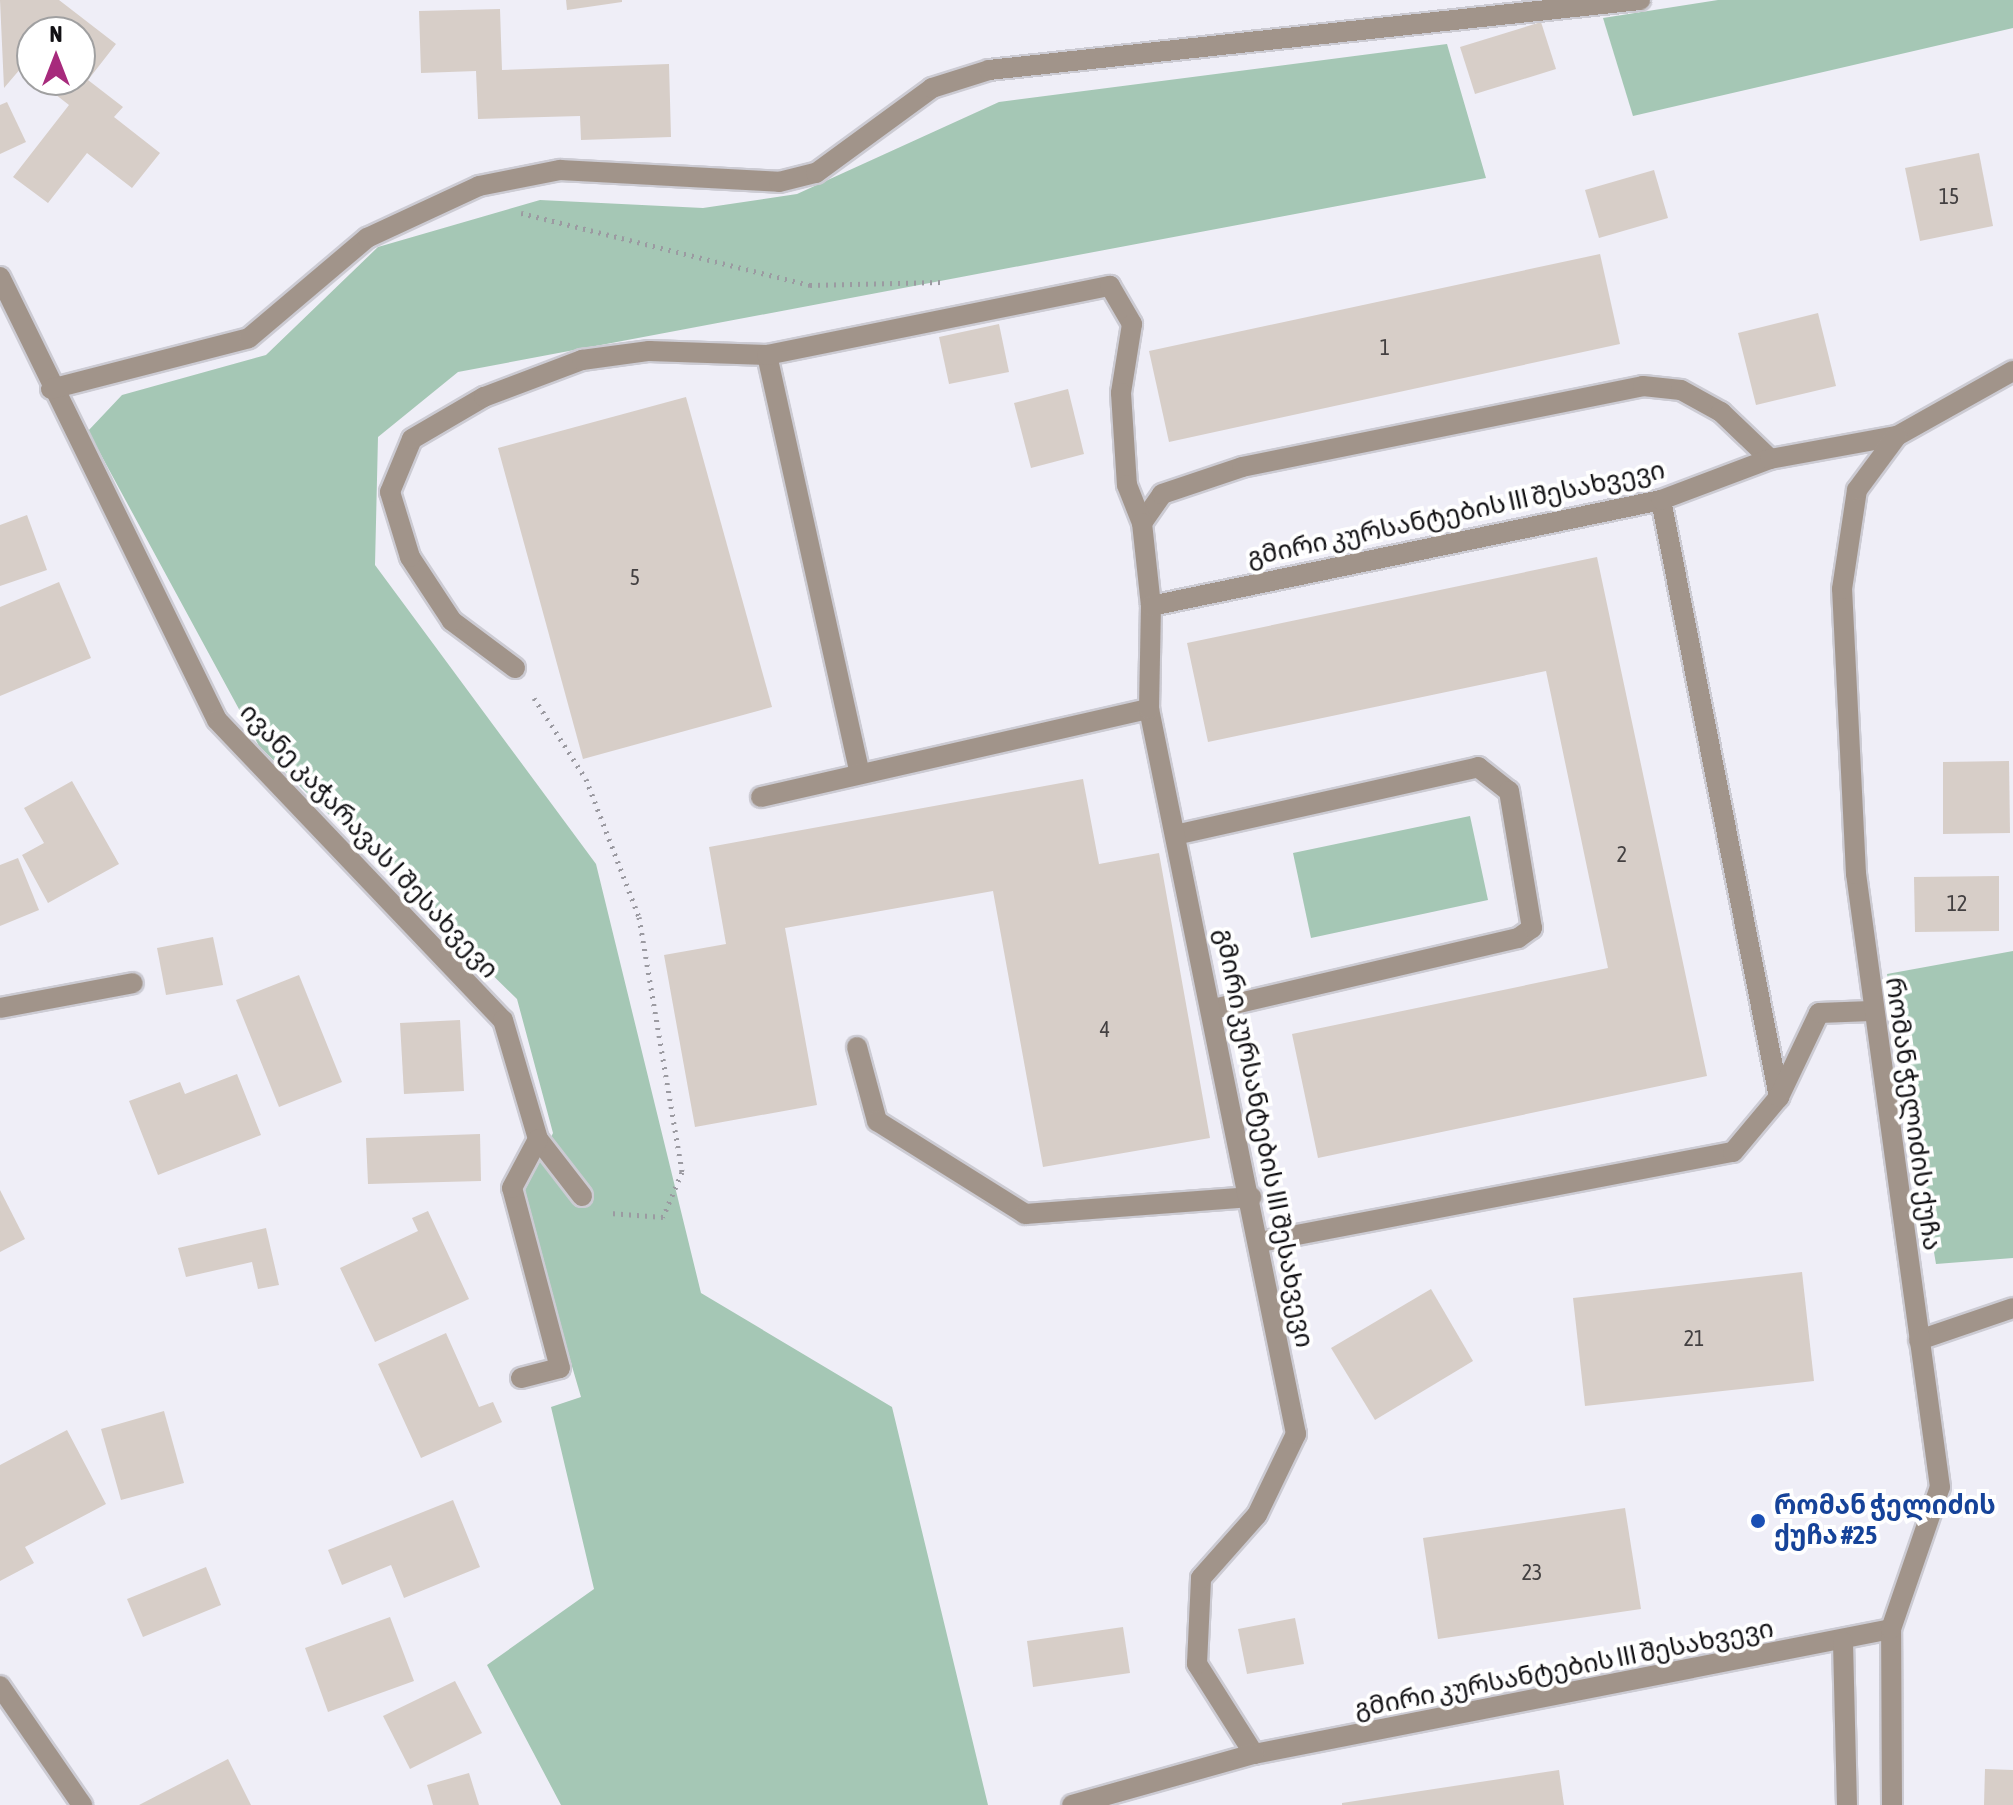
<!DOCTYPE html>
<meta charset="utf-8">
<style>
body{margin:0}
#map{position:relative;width:2013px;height:1805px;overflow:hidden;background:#efeef7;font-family:"Asap Condensed","Noto Sans Georgian",sans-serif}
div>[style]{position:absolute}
.green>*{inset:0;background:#a5c7b5}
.building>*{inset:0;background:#d7cec8}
.path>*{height:5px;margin-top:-2.5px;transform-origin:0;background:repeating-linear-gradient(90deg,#9b9aa1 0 2px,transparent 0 8px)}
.roads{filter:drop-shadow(2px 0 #cccbd3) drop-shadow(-2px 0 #cccbd3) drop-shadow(0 2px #cccbd3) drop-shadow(0 -2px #cccbd3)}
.minor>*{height:20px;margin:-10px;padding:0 10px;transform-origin:10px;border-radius:10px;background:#a1948a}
.dots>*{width:22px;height:22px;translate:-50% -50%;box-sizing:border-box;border:4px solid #fff;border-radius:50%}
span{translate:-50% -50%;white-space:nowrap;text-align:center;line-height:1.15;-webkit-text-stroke:8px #fff;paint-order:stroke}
.number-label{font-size:22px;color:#434041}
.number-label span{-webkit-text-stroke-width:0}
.street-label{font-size:26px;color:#121114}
.transit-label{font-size:26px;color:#164399;font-weight:700}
.left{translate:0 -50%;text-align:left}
.north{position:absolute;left:16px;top:16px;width:80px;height:80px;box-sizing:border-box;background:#fff;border:2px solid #a0a0a1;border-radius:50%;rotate:0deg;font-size:22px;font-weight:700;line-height:32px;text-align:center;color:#121114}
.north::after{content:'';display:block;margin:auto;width:28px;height:36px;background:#a72a7c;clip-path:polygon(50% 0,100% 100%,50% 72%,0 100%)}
</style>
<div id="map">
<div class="green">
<i style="clip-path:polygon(1718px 0,2013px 0,2013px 28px,1633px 116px,1603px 18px)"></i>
<i style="clip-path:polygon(1447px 44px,1486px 178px,458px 372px,378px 437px,375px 565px,596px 864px,701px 1293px,892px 1407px,988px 1805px,561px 1805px,487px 1665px,594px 1589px,551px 1407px,581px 1397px,522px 1196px,553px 1133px,517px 999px,259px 746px,88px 431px,122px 395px,266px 355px,378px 247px,540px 200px,703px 208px,797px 194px,999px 102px)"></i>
<i style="clip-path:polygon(1470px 816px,1488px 900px,1311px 938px,1293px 853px)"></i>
<i style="clip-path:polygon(2013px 951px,2013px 1258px,1936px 1264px,1887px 974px)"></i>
</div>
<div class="building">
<i style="clip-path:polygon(0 0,59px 0,116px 44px,88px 80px,123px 107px,114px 117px,160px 153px,132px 188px,87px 153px,48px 203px,13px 177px,69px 105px,37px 80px,80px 80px,80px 32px,32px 32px,32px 77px,21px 68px,4px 88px)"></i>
<i style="clip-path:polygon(566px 0,622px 0,622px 2px,567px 10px)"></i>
<i style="clip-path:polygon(500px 9px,502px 70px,669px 64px,671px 137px,581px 140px,580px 116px,478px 119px,476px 71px,421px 73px,419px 11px)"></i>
<i style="clip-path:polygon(1541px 22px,1556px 69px,1475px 94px,1460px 47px)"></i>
<i style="clip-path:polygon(7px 102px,26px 142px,0 154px,0 105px)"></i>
<i style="clip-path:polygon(1979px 153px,1993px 226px,1920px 241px,1905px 168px)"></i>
<i style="clip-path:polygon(1654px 170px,1668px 218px,1599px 238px,1585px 190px)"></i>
<i style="clip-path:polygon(1600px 254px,1620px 344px,1169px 442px,1149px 351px)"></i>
<i style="clip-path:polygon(1818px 313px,1836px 386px,1756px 405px,1738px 333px)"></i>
<i style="clip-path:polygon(999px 324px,1009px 372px,949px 384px,939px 337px)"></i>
<i style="clip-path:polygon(1068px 389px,1084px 454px,1031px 468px,1014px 403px)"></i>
<i style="clip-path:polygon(686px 397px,772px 707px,583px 759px,498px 448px)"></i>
<i style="clip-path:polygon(27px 515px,47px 570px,0 586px,0 525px)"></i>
<i style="clip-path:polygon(1597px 557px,1707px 1076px,1318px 1158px,1292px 1034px,1608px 968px,1546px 671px,1208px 742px,1187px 643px)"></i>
<i style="clip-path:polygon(59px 582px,91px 658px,0 696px,0 607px)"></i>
<i style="clip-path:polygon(2009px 761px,2010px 833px,1943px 834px,1943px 762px)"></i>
<i style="clip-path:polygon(1083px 779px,1099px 864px,1159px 853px,1210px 1138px,1043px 1167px,993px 891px,785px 928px,817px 1105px,695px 1127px,664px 955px,726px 944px,709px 847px)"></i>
<i style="clip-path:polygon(72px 781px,119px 864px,48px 903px,22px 855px,44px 843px,24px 808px)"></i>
<i style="clip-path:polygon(18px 858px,39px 910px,0 926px,0 865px)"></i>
<i style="clip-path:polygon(1999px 876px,1999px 931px,1915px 932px,1914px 877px)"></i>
<i style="clip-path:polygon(213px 937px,223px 985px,166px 995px,157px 948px)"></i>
<i style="clip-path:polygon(299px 975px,342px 1082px,279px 1107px,236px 1000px)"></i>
<i style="clip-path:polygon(460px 1020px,464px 1091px,404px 1094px,400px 1023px)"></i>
<i style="clip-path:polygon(237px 1074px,261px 1135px,158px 1175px,129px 1101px,180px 1082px,185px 1094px)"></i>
<i style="clip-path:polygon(480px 1134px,481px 1181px,368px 1184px,366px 1138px)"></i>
<i style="clip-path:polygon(0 1190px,25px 1239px,0 1252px)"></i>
<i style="clip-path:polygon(428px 1211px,469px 1299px,375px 1342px,340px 1268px,418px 1231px,412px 1218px)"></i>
<i style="clip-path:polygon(266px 1228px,279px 1285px,258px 1289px,252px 1262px,186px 1277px,178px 1248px)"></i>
<i style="clip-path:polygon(1802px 1272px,1814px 1381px,1585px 1406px,1573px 1298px)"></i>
<i style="clip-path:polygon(1431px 1289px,1473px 1361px,1375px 1420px,1331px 1348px)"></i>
<i style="clip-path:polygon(446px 1333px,479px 1407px,493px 1402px,502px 1422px,421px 1458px,378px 1364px)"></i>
<i style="clip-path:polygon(164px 1411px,184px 1483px,121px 1500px,101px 1429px)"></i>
<i style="clip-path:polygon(67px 1430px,106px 1504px,25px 1547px,34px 1563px,0 1581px,0 1465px)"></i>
<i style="clip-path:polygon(453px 1500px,480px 1567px,404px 1598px,391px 1565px,342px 1585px,328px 1550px)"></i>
<i style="clip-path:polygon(1625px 1508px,1641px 1609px,1438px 1639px,1423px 1538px)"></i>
<i style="clip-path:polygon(206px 1567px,221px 1605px,143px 1637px,127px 1599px)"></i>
<i style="clip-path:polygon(390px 1617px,414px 1681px,328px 1712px,305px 1648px)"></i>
<i style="clip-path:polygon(1295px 1618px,1304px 1664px,1247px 1674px,1238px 1629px)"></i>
<i style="clip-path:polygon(1123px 1627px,1130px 1673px,1033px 1687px,1027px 1641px)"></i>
<i style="clip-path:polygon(455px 1681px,482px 1733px,410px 1769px,383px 1716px)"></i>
<i style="clip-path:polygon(228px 1759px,251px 1805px,139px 1805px)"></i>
<i style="clip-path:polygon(1985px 1769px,2013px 1770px,2013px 1805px,1984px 1805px)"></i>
<i style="clip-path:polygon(1559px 1770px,1564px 1805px,1342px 1805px,1342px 1803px)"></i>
<i style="clip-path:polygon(469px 1773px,479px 1805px,433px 1805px,427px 1785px)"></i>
</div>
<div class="path">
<i style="left:521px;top:213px;width:298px;rotate:14deg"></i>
<i style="left:810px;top:285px;width:131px;rotate:-1.3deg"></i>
<i style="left:534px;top:698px;width:96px;rotate:57.3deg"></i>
<i style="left:586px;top:779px;width:148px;rotate:69deg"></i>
<i style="left:639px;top:917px;width:259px;rotate:80.4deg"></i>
<i style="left:682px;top:1172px;width:49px;rotate:112.9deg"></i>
<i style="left:663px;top:1217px;width:53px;rotate:-175.7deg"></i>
</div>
<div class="roads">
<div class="minor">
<i style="left:0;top:277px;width:493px;rotate:63.9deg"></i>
<i style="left:217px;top:720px;width:414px;rotate:46.4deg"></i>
<i style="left:503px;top:1020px;width:124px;rotate:73.6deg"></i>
<i style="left:538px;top:1139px;width:72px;rotate:52.3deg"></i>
<i style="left:767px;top:355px;width:429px;rotate:77.5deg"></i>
<i style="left:51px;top:389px;width:204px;rotate:-14.4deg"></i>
<i style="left:249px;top:338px;width:155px;rotate:-40.3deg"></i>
<i style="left:367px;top:238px;width:123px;rotate:-24.9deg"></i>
<i style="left:479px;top:186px;width:83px;rotate:-11.2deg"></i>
<i style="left:560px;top:170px;width:219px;rotate:3.1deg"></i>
<i style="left:779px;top:182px;width:38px;rotate:-14deg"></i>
<i style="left:816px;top:173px;width:144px;rotate:-36.2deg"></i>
<i style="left:932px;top:88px;width:60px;rotate:-17.5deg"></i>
<i style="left:989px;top:70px;width:655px;rotate:-6.14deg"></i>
<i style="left:1661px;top:500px;width:609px;rotate:78.82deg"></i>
<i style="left:1142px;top:523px;width:35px;rotate:-55deg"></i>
<i style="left:1162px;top:494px;width:84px;rotate:-18.6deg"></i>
<i style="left:1242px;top:467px;width:409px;rotate:-11.4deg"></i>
<i style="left:1643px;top:386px;width:38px;rotate:6deg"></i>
<i style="left:1681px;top:390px;width:46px;rotate:28.8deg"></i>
<i style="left:1721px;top:412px;width:68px;rotate:43.8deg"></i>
<i style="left:515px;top:668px;width:79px;rotate:-143.3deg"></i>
<i style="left:452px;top:621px;width:77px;rotate:-123.3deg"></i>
<i style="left:410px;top:557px;width:68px;rotate:-107.1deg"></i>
<i style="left:390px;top:492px;width:57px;rotate:-67.5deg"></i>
<i style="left:412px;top:439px;width:83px;rotate:-30.3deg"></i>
<i style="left:484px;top:397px;width:105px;rotate:-20.7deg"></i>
<i style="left:582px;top:360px;width:68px;rotate:-7.7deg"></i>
<i style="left:649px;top:351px;width:118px;rotate:1.9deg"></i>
<i style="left:767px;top:355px;width:350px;rotate:-11.4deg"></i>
<i style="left:1110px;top:286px;width:44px;rotate:59.9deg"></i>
<i style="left:1132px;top:324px;width:70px;rotate:99.1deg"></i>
<i style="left:1121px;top:393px;width:92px;rotate:86.3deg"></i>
<i style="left:1127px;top:485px;width:41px;rotate:68.5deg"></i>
<i style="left:1142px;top:523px;width:83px;rotate:83.8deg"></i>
<i style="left:761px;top:797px;width:398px;rotate:-12.8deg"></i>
<i style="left:1175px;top:835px;width:311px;rotate:-12.6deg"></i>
<i style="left:1478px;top:767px;width:39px;rotate:38deg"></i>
<i style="left:1509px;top:791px;width:139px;rotate:80.5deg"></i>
<i style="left:1532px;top:928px;width:17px;rotate:144deg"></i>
<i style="left:1518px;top:938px;width:314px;rotate:166.9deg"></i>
<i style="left:0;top:1008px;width:135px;rotate:-10.6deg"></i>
<i style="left:857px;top:1047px;width:77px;rotate:74.9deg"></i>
<i style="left:877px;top:1121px;width:175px;rotate:32.1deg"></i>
<i style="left:1025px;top:1214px;width:227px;rotate:-4.3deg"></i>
<i style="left:1260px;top:1242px;width:481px;rotate:-10.8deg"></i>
<i style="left:1733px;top:1152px;width:72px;rotate:-50.1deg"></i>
<i style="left:1779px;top:1097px;width:93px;rotate:-64.5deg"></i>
<i style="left:1819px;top:1013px;width:52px;rotate:-2.2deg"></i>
<i style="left:1919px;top:1340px;width:99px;rotate:-18.8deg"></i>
<i style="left:521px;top:1378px;width:40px;rotate:-14.4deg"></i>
<i style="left:560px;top:1368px;width:186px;rotate:-104.9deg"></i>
<i style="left:512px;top:1188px;width:55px;rotate:-62deg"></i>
<i style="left:1891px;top:1629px;width:649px;rotate:168.9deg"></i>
<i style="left:1254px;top:1754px;width:107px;rotate:-122.3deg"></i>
<i style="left:1197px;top:1664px;width:86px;rotate:-87.3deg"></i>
<i style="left:1201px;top:1578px;width:84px;rotate:-48.4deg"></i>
<i style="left:1257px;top:1515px;width:90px;rotate:-64.3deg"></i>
<i style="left:1296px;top:1434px;width:740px;rotate:-101.46deg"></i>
<i style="left:1149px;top:709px;width:103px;rotate:-88.9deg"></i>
<i style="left:1151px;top:606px;width:521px;rotate:-11.74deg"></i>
<i style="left:1661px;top:500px;width:116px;rotate:-20.6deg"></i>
<i style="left:1770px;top:459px;width:129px;rotate:-10.3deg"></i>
<i style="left:1897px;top:436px;width:133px;rotate:-29.3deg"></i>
<i style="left:1843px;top:1642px;width:163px;rotate:88.6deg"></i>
<i style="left:0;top:1686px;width:145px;rotate:55.4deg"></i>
<i style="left:1072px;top:1805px;width:189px;rotate:-15.7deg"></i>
<i style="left:1892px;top:1805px;width:176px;rotate:-90.3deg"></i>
<i style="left:1891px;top:1629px;width:150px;rotate:-71deg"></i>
<i style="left:1940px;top:1487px;width:619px;rotate:-97.8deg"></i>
<i style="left:1856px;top:874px;width:285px;rotate:-92.8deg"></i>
<i style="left:1842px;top:589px;width:100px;rotate:-81.4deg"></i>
<i style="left:1857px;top:490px;width:67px;rotate:-53.5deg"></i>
</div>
</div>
<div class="dots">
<i style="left:1758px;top:1521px;background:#1a4fb4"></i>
</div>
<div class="number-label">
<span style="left:1949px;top:197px">15</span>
<span style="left:1385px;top:348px">1</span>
<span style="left:635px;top:578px">5</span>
<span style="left:1622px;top:855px">2</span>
<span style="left:1957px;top:904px">12</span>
<span style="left:1105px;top:1030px">4</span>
<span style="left:1694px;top:1339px">21</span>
<span style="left:1532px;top:1573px">23</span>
</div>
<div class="street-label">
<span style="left:1456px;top:514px;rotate:-12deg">გმირი კურსანტების III შესახვევი</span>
<span style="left:369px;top:841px;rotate:47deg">ივანე კაჭარავას I შესახვევი</span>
<span style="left:1913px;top:1114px;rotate:82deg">რომან ჭელიძის ქუჩა</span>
<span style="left:1264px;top:1138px;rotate:79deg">გმირი კურსანტების III შესახვევი</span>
<span style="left:1564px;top:1669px;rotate:-11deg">გმირი კურსანტების III შესახვევი</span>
</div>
<div class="transit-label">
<span class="left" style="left:1774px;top:1521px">რომან ჭელიძის<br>ქუჩა #25</span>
</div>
<div class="north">N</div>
</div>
